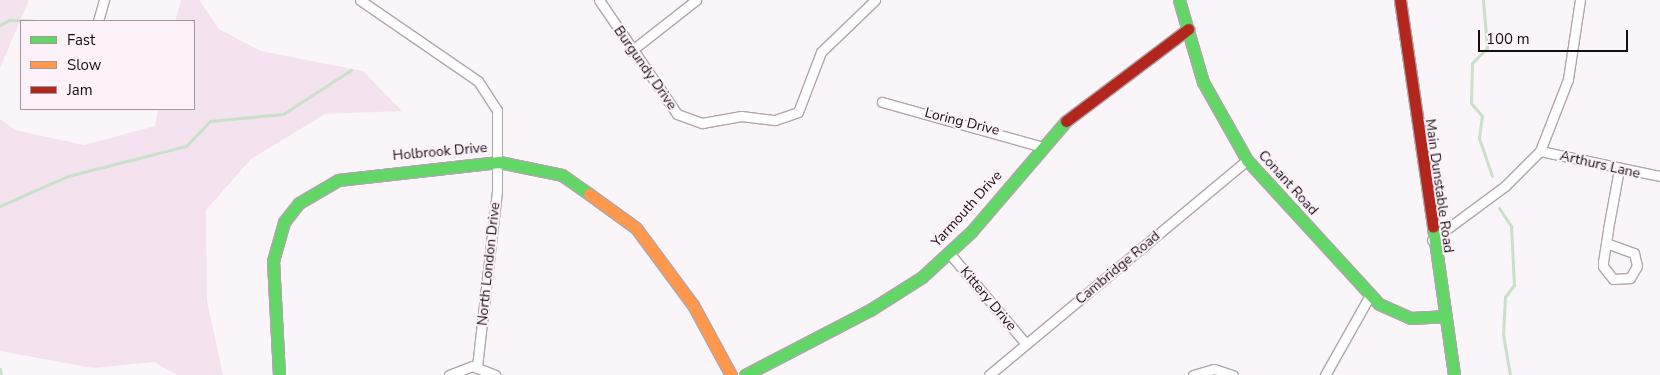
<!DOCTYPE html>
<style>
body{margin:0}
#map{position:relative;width:1660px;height:375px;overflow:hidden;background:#faf5f8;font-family:"Nunito Sans",sans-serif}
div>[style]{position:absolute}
.green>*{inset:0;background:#f4e3ee}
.stream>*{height:3px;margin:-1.5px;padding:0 1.5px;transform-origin:1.5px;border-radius:1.5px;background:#c9e0cd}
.roads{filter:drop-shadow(1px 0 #afa7ac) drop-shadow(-1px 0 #afa7ac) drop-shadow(0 1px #afa7ac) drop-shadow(0 -1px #afa7ac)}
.street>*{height:9px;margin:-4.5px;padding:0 4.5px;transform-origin:4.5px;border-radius:4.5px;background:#fefefe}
.fast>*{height:11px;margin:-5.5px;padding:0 5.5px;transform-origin:5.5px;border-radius:5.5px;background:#63d668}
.slow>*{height:11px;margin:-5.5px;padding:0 5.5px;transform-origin:5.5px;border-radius:5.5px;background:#ff974d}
.jam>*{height:11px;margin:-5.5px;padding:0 5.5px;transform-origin:5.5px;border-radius:5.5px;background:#b3261e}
span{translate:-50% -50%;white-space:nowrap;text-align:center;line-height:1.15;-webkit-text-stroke:4px #fdf2f9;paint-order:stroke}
.street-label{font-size:14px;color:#170e14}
.legend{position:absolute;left:20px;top:20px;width:175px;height:90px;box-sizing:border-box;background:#fdf2f9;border:1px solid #a1979d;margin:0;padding:6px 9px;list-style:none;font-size:15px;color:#170e14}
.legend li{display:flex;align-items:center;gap:10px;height:25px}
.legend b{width:25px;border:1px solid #a1979d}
.scale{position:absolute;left:1478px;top:30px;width:150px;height:22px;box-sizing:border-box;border:2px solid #170e14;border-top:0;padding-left:6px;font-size:15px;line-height:18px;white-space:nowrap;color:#170e14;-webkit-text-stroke:4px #fdf2f9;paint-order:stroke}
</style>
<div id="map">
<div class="green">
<i style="clip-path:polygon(0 0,29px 0,0 68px)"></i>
<i style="clip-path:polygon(181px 0,199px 0,219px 29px,261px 51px,363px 71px,402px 111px,325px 114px,251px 159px,206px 210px,207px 301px,223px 375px,177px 375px,154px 362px,93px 368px,0 351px,0 119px,15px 130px,84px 145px,155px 126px,158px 109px,194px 109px,194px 21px,175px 21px)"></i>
</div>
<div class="stream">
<i style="left:1483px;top:0;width:48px;rotate:85.2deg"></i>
<i style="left:1487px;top:48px;width:21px;rotate:135deg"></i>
<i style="left:1472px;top:63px;width:40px;rotate:91.4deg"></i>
<i style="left:1471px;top:103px;width:17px;rotate:50deg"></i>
<i style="left:1482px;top:116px;width:22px;rotate:98deg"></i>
<i style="left:1479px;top:138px;width:40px;rotate:71.1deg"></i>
<i style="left:0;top:25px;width:10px;rotate:-29deg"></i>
<i style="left:9px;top:20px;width:24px;rotate:2deg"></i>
<i style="left:0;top:206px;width:74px;rotate:-23.8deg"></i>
<i style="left:68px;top:176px;width:122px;rotate:-14.3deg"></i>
<i style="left:186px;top:146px;width:35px;rotate:-46deg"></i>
<i style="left:210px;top:121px;width:73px;rotate:-5.5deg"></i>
<i style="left:283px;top:114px;width:81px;rotate:-32.9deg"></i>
<i style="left:1499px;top:208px;width:22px;rotate:56deg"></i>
<i style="left:1511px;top:226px;width:59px;rotate:87.1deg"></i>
<i style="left:1514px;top:285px;width:15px;rotate:127deg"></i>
<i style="left:1505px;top:297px;width:37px;rotate:93deg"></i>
<i style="left:1503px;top:334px;width:42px;rotate:80.3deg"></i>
<i style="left:0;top:369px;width:6px;rotate:81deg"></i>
</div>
<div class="roads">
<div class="street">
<i style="left:360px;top:0;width:143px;rotate:34.5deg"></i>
<i style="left:478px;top:81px;width:35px;rotate:57deg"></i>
<i style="left:497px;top:110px;width:81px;rotate:90deg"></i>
<i style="left:497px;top:191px;width:176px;rotate:96.5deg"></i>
<i style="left:599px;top:0;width:138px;rotate:55.6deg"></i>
<i style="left:677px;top:114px;width:27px;rotate:20deg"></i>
<i style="left:702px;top:123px;width:40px;rotate:-10deg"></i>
<i style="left:741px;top:116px;width:34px;rotate:7deg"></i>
<i style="left:775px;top:120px;width:24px;rotate:-19deg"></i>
<i style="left:798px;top:112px;width:64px;rotate:-69deg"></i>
<i style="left:821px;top:52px;width:75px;rotate:-43.9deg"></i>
<i style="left:98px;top:21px;width:22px;rotate:-74deg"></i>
<i style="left:631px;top:51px;width:83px;rotate:-38.1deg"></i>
<i style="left:882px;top:102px;width:164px;rotate:15.6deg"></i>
<i style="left:1540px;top:151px;width:123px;rotate:11.8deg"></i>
<i style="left:1432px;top:240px;width:91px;rotate:-36.5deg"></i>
<i style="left:1505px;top:186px;width:49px;rotate:-45deg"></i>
<i style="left:1540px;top:151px;width:77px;rotate:-68.7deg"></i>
<i style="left:1568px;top:79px;width:80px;rotate:-81.4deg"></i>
<i style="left:1606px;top:243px;width:30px;rotate:20deg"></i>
<i style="left:1634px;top:253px;width:13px;rotate:77deg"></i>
<i style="left:1637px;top:266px;width:14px;rotate:120deg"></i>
<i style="left:1630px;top:278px;width:17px;rotate:177deg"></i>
<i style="left:1613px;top:279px;width:16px;rotate:-128deg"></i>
<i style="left:1603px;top:266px;width:4px;rotate:-90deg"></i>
<i style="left:1603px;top:262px;width:33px;rotate:-81deg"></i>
<i style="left:1608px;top:229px;width:61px;rotate:-79.6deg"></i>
<i style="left:950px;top:254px;width:118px;rotate:49.8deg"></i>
<i style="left:449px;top:375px;width:25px;rotate:-21deg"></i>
<i style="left:472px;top:366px;width:25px;rotate:21deg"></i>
<i style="left:989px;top:375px;width:336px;rotate:-39.8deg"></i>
<i style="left:1193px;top:375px;width:22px;rotate:-16deg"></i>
<i style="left:1214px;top:369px;width:20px;rotate:18deg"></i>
<i style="left:1325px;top:375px;width:92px;rotate:-60.6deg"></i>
</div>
<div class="fast">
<i style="left:1179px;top:0;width:85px;rotate:73.7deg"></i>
<i style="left:1203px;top:82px;width:90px;rotate:60.6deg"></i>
<i style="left:1247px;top:160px;width:195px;rotate:47.5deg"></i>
<i style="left:1379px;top:304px;width:34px;rotate:24deg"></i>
<i style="left:1410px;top:318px;width:34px;rotate:-3deg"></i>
<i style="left:1433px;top:227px;width:149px;rotate:81.9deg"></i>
<i style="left:279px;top:375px;width:114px;rotate:-93deg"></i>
<i style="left:273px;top:261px;width:41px;rotate:-74.2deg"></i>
<i style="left:284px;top:222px;width:24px;rotate:-52deg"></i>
<i style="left:299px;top:203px;width:45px;rotate:-30.5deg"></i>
<i style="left:338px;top:180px;width:162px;rotate:-6.4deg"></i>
<i style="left:499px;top:162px;width:64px;rotate:11.7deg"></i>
<i style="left:562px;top:175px;width:33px;rotate:35deg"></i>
<i style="left:745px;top:375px;width:141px;rotate:-27.5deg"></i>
<i style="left:870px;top:310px;width:62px;rotate:-32.4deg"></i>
<i style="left:922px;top:277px;width:67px;rotate:-42.6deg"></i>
<i style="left:971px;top:232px;width:146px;rotate:-49.4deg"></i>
</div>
<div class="slow">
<i style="left:589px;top:194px;width:58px;rotate:35.9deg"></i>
<i style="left:636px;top:228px;width:96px;rotate:53.5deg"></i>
<i style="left:693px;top:305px;width:80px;rotate:61.5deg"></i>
</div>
<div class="jam">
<i style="left:1400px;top:0;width:229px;rotate:81.7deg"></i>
<i style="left:1066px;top:121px;width:153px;rotate:-37deg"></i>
</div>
</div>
<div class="street-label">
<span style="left:645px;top:68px;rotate:55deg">Burgundy Drive</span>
<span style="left:962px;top:122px;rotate:14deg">Loring Drive</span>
<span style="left:440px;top:152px;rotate:-5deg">Holbrook Drive</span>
<span style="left:1600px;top:165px;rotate:13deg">Arthurs Lane</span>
<span style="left:1288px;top:183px;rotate:48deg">Conant Road</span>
<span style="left:1439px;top:186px;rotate:82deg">Main Dunstable Road</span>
<span style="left:967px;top:209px;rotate:-48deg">Yarmouth Drive</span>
<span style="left:489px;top:264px;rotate:-84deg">North London Drive</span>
<span style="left:1118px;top:268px;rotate:-40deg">Cambridge Road</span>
<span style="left:988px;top:299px;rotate:50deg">Kittery Drive</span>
</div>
<ul class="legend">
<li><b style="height:6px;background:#63d668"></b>Fast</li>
<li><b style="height:6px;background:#ff974d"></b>Slow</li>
<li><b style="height:6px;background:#b3261e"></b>Jam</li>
</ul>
<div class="scale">100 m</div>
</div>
